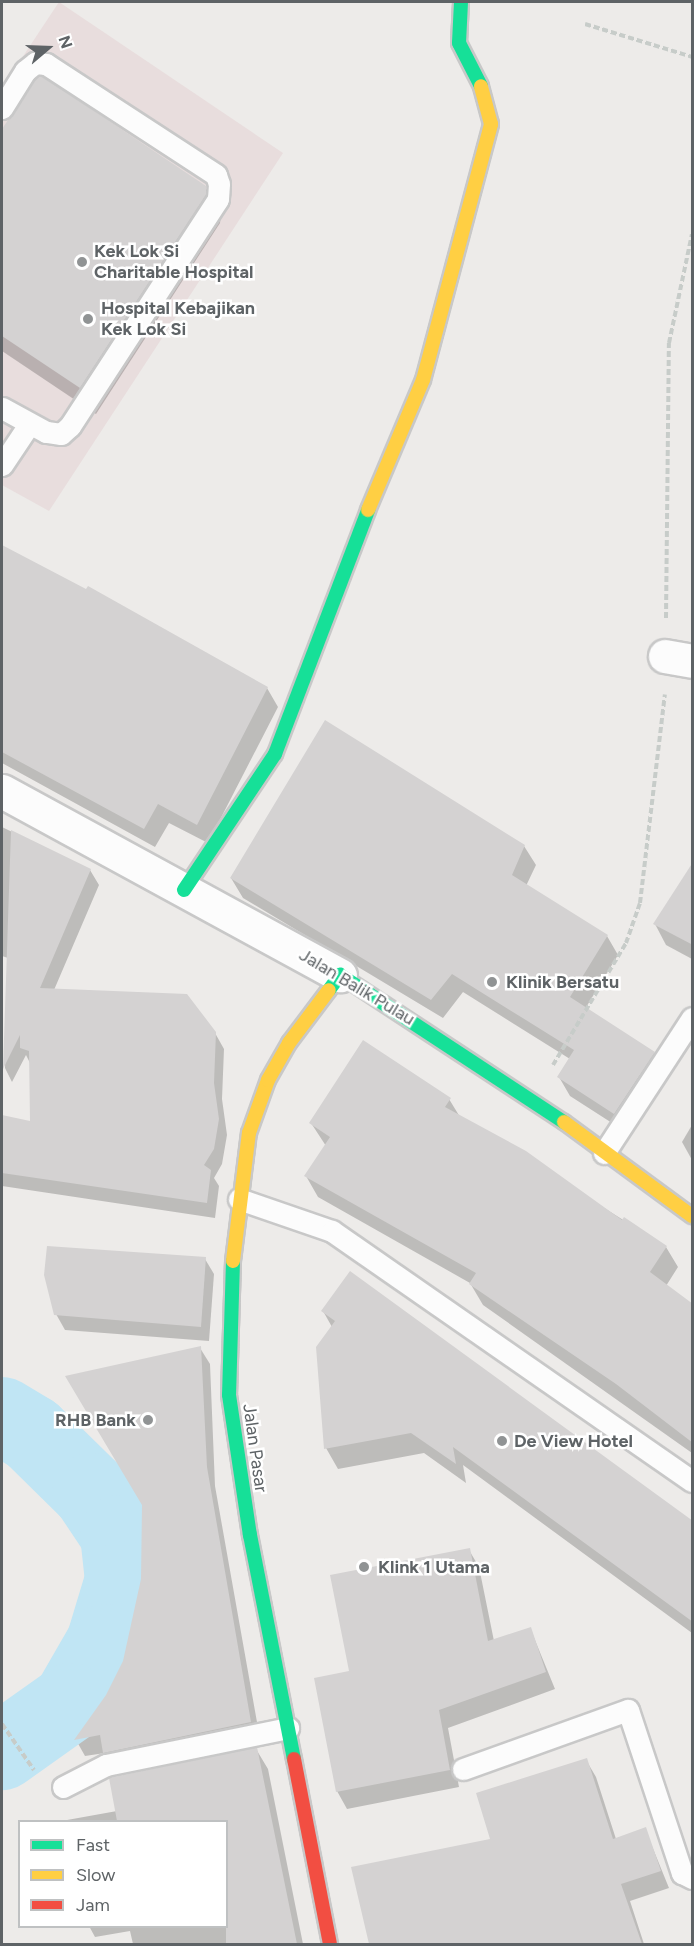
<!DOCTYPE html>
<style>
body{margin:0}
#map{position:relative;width:694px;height:1946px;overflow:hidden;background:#edebe9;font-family:Figtree,sans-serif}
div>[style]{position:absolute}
.medical>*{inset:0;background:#e8dddd}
.shadow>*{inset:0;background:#0003}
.river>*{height:78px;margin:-39px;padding:0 39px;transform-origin:39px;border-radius:39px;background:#c0e5f4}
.building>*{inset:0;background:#d4d2d2}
.path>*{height:4px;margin-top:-2px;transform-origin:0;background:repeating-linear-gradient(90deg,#c7ccc9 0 6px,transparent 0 9px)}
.roads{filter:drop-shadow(2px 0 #c8c8c8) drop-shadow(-2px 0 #c8c8c8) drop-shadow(0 2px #c8c8c8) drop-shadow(0 -2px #c8c8c8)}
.lane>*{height:21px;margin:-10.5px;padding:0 10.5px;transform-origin:10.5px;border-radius:10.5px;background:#fcfcfc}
.street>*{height:33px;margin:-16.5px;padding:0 16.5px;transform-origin:16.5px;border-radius:16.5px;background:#fcfcfc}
.fast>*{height:14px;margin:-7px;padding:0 7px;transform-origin:7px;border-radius:7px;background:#16e098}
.slow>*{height:14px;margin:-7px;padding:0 7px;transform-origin:7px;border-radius:7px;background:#ffcf43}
.jam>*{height:14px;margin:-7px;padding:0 7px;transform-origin:7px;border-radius:7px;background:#f24e42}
.dots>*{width:16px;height:16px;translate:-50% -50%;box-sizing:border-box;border:3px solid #fff;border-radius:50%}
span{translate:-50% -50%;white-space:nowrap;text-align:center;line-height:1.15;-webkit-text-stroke:5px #fff;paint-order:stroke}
.poi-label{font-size:18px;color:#5e6366;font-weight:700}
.left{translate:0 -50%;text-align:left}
.right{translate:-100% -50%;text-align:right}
.street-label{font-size:18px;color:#5e6366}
.frame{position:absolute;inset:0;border:3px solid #5e6366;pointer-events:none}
.legend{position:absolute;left:18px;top:1820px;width:210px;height:108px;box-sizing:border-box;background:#fff;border:2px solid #bfc1c2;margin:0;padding:8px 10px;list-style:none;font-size:18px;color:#5e6366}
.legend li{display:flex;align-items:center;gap:12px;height:30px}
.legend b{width:30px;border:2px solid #bfc1c2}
.north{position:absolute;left:18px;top:18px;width:60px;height:60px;-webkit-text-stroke:4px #fff;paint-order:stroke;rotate:71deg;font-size:16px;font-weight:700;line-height:24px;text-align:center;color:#5e6366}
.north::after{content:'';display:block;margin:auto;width:21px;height:27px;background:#5e6366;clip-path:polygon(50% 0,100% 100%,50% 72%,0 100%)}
</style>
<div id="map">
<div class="medical">
<i style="clip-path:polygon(59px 2px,283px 153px,49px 511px,2px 485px,2px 88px)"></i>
</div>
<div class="shadow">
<i style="clip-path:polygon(36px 81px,205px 187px,221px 214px,220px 223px,96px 414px,2px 351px,2px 133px)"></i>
<i style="clip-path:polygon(2px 547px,267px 688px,278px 707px,208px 843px,169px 823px,155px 847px,2px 763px)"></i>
<i style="clip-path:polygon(2px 827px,90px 870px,99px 885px,54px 990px,215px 1033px,224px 1049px,222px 1099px,227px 1135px,222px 1164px,214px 1178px,219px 1186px,215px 1218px,2px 1186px,2px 1117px,32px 1123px,30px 1063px,26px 1055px,12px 1082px,5px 1068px,8px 958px,2px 956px)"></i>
<i style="clip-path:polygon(524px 846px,536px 865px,526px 886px,607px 936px,618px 955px,585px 1009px,654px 1053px,665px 1072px,626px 1132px,570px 1096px,559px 1077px,570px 1059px,463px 992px,443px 1018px,243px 898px,231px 878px)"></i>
<i style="clip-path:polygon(692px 865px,692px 959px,666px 945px,655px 924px)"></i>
<i style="clip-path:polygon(449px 1099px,460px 1117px,666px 1247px,678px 1267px,666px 1286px,692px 1306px,692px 1453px,483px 1305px,470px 1283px,318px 1197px,306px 1176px,326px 1146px,311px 1123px)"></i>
<i style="clip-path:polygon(692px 1125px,692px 1160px,682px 1142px)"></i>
<i style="clip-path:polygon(205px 1259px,214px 1274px,209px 1341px,65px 1330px,56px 1314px)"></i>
<i style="clip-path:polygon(323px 1311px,692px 1523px,692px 1633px,463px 1465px,466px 1483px,424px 1453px,338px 1469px,326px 1448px,332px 1327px)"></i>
<i style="clip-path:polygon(200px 1348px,210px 1364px,215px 1486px,260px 1739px,115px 1769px,105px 1753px,85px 1756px,76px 1740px,108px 1695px,125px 1662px)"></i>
<i style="clip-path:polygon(469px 1550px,479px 1567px,494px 1641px,530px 1628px,555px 1689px,448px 1728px,459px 1787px,347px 1809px,337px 1791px,351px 1672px)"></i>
<i style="clip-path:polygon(256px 1749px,268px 1769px,303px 1944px,133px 1944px,130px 1931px,95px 1937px,89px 1926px,226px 1926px,226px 1822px,67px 1820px,117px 1811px)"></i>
<i style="clip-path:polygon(586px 1760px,596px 1777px,616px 1839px,645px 1829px,669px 1888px,630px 1901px,644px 1944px,370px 1944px,353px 1868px,492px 1840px)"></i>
</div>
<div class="river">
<i style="left:2px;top:1416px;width:35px;rotate:31deg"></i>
<i style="left:32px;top:1434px;width:83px;rotate:44.5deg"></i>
<i style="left:91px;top:1492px;width:50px;rotate:56.3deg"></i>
<i style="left:119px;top:1534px;width:46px;rotate:83.8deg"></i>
<i style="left:124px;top:1580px;width:66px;rotate:106.8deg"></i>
<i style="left:105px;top:1643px;width:68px;rotate:120deg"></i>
<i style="left:71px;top:1702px;width:85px;rotate:144.6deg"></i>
</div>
<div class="building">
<i style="clip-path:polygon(42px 76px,206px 186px,206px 195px,80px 388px,2px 336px,2px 129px,35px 80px)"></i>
<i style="clip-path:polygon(2px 545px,86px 589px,88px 586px,268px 687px,197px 825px,158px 804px,144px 829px,2px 752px)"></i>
<i style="clip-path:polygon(325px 720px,525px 845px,512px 875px,608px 935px,570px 997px,655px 1052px,614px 1114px,557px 1077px,574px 1050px,452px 974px,431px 1000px,230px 878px)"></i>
<i style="clip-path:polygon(11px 830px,91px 869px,40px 988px,187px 994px,216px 1032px,214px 1083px,219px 1119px,214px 1149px,204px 1165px,211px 1170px,207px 1203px,2px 1173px,2px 1115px,30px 1121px,29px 1051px,20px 1048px,20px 1035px,3px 1069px)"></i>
<i style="clip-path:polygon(693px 862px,693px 945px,653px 924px)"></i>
<i style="clip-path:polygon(363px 1040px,451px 1098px,445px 1107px,526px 1151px,622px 1220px,624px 1217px,667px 1246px,650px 1272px,693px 1304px,693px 1443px,616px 1384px,469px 1284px,476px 1273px,304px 1176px,330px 1137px,309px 1123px)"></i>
<i style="clip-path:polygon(47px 1246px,206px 1257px,201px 1327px,54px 1315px,44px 1275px)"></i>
<i style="clip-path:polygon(350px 1271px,693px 1521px,693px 1622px,453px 1447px,456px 1464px,411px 1433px,324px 1449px,316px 1347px,335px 1321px,321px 1311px)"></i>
<i style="clip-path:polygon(201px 1346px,207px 1467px,251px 1722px,103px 1753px,100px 1735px,74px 1740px,106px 1695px,123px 1661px,141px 1579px,142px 1505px,65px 1376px)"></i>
<i style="clip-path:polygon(470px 1548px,488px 1641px,531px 1627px,546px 1672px,439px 1710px,450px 1770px,336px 1792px,314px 1678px,349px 1671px,330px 1575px)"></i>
<i style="clip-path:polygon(257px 1747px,297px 1944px,226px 1944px,226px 1821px,117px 1821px,109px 1778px)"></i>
<i style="clip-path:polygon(587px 1758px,613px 1839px,646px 1827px,661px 1871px,621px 1884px,642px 1944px,369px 1944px,351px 1867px,490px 1839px,476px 1793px)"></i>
</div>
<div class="path">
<i style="left:585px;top:24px;width:112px;rotate:17.1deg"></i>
<i style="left:666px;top:618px;width:275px;rotate:-89.4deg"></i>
<i style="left:669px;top:343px;width:111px;rotate:-78.1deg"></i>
<i style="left:553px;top:1065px;width:142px;rotate:-59.1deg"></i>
<i style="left:626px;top:943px;width:42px;rotate:-70.7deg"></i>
<i style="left:640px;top:903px;width:210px;rotate:-83.2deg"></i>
<i style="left:2px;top:1724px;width:56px;rotate:55.2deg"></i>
</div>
<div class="roads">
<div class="lane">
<i style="left:2px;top:108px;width:44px;rotate:-58.1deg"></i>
<i style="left:25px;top:71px;width:13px;rotate:-39deg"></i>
<i style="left:35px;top:63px;width:11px;rotate:5deg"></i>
<i style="left:46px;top:64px;width:203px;rotate:33.1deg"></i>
<i style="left:216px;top:175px;width:9px;rotate:72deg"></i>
<i style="left:219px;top:184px;width:15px;rotate:94deg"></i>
<i style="left:218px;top:199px;width:271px;rotate:123.1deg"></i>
<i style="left:70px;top:426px;width:12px;rotate:138deg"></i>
<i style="left:61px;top:434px;width:15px;rotate:-172deg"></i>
<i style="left:46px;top:432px;width:50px;rotate:-151.4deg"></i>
<i style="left:2px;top:465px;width:47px;rotate:-56.3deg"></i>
<i style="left:604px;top:1153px;width:161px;rotate:-56.9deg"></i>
<i style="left:239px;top:1199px;width:98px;rotate:19deg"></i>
<i style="left:332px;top:1231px;width:438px;rotate:34.8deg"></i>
<i style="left:463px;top:1769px;width:175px;rotate:-19.7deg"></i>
<i style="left:628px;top:1710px;width:172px;rotate:71.7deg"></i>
<i style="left:682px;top:1873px;width:11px;rotate:27deg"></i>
<i style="left:63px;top:1787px;width:48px;rotate:-27.1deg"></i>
<i style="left:106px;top:1765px;width:186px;rotate:-11.5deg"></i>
</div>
<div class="street">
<i style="left:665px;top:656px;width:27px;rotate:10deg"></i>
<i style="left:2px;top:791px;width:385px;rotate:28.6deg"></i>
</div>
<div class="fast">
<i style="left:461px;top:2px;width:41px;rotate:92.8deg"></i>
<i style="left:459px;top:43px;width:48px;rotate:62.9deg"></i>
<i style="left:184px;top:890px;width:164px;rotate:-56.2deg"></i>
<i style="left:275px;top:754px;width:261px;rotate:-69.1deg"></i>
<i style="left:329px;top:990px;width:19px;rotate:-54deg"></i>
<i style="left:340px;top:975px;width:268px;rotate:33.3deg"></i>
<i style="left:233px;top:1261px;width:134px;rotate:91.7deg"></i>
<i style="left:229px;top:1395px;width:142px;rotate:81.5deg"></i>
<i style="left:250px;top:1535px;width:228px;rotate:78.9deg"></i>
</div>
<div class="slow">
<i style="left:368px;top:510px;width:141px;rotate:-67.1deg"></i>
<i style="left:423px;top:380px;width:265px;rotate:-75.1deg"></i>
<i style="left:491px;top:124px;width:39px;rotate:-105deg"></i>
<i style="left:564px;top:1122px;width:159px;rotate:36.3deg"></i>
<i style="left:233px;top:1261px;width:129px;rotate:-82.9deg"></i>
<i style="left:249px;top:1133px;width:56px;rotate:-70.3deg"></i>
<i style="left:268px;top:1080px;width:43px;rotate:-60.4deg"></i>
<i style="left:289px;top:1043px;width:66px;rotate:-53deg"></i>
</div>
<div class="jam">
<i style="left:294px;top:1759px;width:188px;rotate:79deg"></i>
</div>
</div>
<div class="dots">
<i style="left:82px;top:262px;background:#909394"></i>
<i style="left:88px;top:319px;background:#909394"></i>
<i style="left:492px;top:982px;background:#909394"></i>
<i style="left:148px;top:1420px;background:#909394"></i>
<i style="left:502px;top:1441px;background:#909394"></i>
<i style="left:364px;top:1567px;background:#909394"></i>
</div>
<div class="poi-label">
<span class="left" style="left:94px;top:262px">Kek Lok Si<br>Charitable Hospital</span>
<span class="left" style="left:101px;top:319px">Hospital Kebajikan<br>Kek Lok Si</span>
<span class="left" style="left:506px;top:982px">Klinik Bersatu</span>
<span class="right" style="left:136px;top:1420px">RHB Bank</span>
<span class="left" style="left:514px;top:1441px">De View Hotel</span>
<span class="left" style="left:378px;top:1567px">Klink 1 Utama</span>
</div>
<div class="street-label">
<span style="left:357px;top:987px;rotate:31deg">Jalan Balik Pulau</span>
<span style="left:255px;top:1448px;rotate:82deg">Jalan Pasar</span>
</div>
<div class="frame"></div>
<ul class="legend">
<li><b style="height:8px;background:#16e098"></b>Fast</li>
<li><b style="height:8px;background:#ffcf43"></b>Slow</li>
<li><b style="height:8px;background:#f24e42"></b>Jam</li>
</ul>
<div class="north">N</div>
</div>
